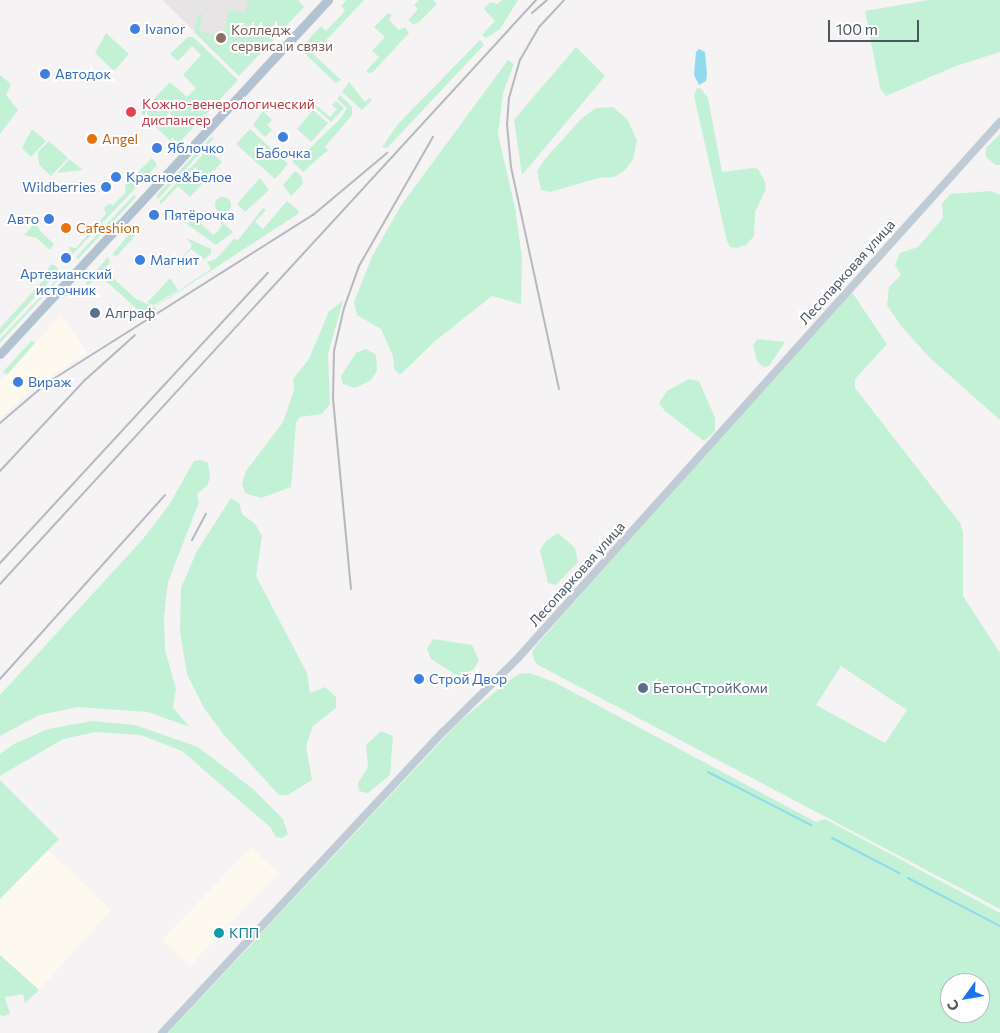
<!DOCTYPE html>
<meta charset="utf-8">
<style>
body{margin:0}
#map{position:relative;width:1000px;height:1033px;overflow:hidden;background:#f5f3f3;font-family:Commissioner,sans-serif}
div>[style]{position:absolute}
.commercial>*{inset:0;background:#fdf9ef}
.education>*{inset:0;background:#e6e4e5}
.green>*{inset:0;background:#c3f1d5}
.round{border-radius:50%}
.water>*{inset:0;background:#90daee}
.stream>*{height:2px;margin:-1px;padding:0 1px;transform-origin:1px;border-radius:1px;background:#90daee}
.secondary>*{height:8px;margin:-4px;padding:0 4px;transform-origin:4px;border-radius:4px;background:#c1cbd6}
.primary>*{height:9px;margin:-4.5px;padding:0 4.5px;transform-origin:4.5px;border-radius:4.5px;background:#b3c2d1}
.rail>*{height:2px;margin:-1px;padding:0 1px;transform-origin:1px;border-radius:1px;background:#b5b8bd}
.dots>*{width:14px;height:14px;translate:-50% -50%;box-sizing:border-box;border:2px solid #fff;border-radius:50%}
span{translate:-50% -50%;white-space:nowrap;text-align:center;line-height:1.15;-webkit-text-stroke:4px #fff;paint-order:stroke}
.shop-label{font-size:14px;color:#366cbe}
.left{translate:0 -50%;text-align:left}
.right{translate:-100% -50%;text-align:right}
.education-label{font-size:14px;color:#785e54}
.health-label{font-size:14px;color:#be3a42}
.food-label{font-size:14px;color:#c56008}
.street-label{font-size:14px;color:#4a5661}
.service-label{font-size:14px;color:#4e5e75}
.culture-label{font-size:14px;color:#0d838f}
.north{position:absolute;left:940px;top:973px;width:50px;height:50px;box-sizing:border-box;background:#fff;border:1px solid #b7bbc0;border-radius:50%;rotate:238deg;font-size:14px;font-weight:700;line-height:20px;text-align:center;color:#4a5661}
.north::after{content:'';display:block;margin:auto;width:18px;height:22px;background:#1a73e8;clip-path:polygon(50% 0,100% 100%,50% 72%,0 100%)}
.scale{position:absolute;left:828px;top:20px;width:91px;height:22px;box-sizing:border-box;border:2px solid #4a5661;border-top:0;padding-left:6px;font-size:15px;line-height:18px;white-space:nowrap;color:#4a5661;-webkit-text-stroke:4px #fff;paint-order:stroke}
</style>
<div id="map">
<div class="commercial">
<i style="clip-path:polygon(61px 315px,87px 353px,36px 386px,0 418px,0 382px)"></i>
<i style="clip-path:polygon(251px 847px,278px 873px,190px 966px,162px 940px)"></i>
<i style="clip-path:polygon(48px 850px,111px 910px,39px 990px,0 955px,0 896px)"></i>
</div>
<div class="education">
<i style="clip-path:polygon(162px 0,249px 0,231px 66px)"></i>
</div>
<div class="green">
<i style="clip-path:polygon(248px 0,298px 0,304px 7px,239px 76px,194px 32px,198px 15px,203px 13px,199px 31px,223px 36px,229px 10px,245px 13px)"></i>
<i style="clip-path:polygon(346px 0,364px 0,313px 54px,341px 80px,336px 83px,300px 49px,321px 26px,326px 31px,345px 11px,341px 6px)"></i>
<i style="clip-path:polygon(419px 0,433px 0,437px 4px,418px 23px,413px 24px,408px 20px,418px 9px,414px 5px)"></i>
<i style="clip-path:polygon(502px 0,518px 0,500px 29px,486px 38px,482px 35px,495px 21px,484px 9px,490px 2px,497px 4px)"></i>
<i style="clip-path:polygon(929px 0,1000px 0,1000px 52px,956px 66px,886px 96px,880px 88px,865px 11px)"></i>
<i style="clip-path:polygon(388px 13px,392px 15px,389px 20px,399px 30px,405px 27px,409px 33px,373px 72px,368px 73px,366px 71px,379px 57px,372px 51px,385px 37px,374px 27px)"></i>
<i style="clip-path:polygon(106px 33px,129px 54px,114px 71px,95px 53px)"></i>
<i style="clip-path:polygon(188px 37px,193px 37px,238px 80px,176px 146px,141px 113px,170px 82px,187px 97px,196px 88px,183px 75px,201px 55px,192px 46px,178px 61px,170px 54px)"></i>
<i style="clip-path:polygon(480px 40px,484px 45px,387px 148px,382px 147px,398px 124px)"></i>
<i style="clip-path:polygon(576px 47px,605px 76px,522px 175px,514px 120px)"></i>
<i style="clip-path:polygon(508px 60px,514px 64px,503px 93px,498px 134px,515px 208px,522px 258px,521px 304px,492px 296px,435px 341px,400px 375px,394px 369px,393px 356px,381px 329px,357px 315px,354px 302px,372px 257px,400px 207px)"></i>
<i style="clip-path:polygon(0 75px,11px 84px,6px 95px,18px 110px,0 134px)"></i>
<i style="clip-path:polygon(349px 82px,365px 102px,370px 98px,372px 100px,362px 110px,342px 92px)"></i>
<i style="clip-path:polygon(697px 88px,701px 89px,708px 98px,722px 172px,753px 168px,758px 169px,765px 182px,766px 189px,755px 212px,754px 236px,746px 245px,737px 248px,730px 247px,727px 241px,694px 96px)"></i>
<i style="clip-path:polygon(340px 95px,352px 107px,352px 115px,325px 147px,328px 150px,303px 172px,292px 161px,305px 153px,341px 118px,347px 108px,337px 99px)"></i>
<i style="clip-path:polygon(336px 101px,344px 108px,331px 122px,314px 107px,316px 105px,330px 117px,337px 109px,332px 105px)"></i>
<i style="clip-path:polygon(613px 107px,627px 119px,637px 140px,633px 160px,625px 170px,614px 177px,598px 178px,550px 192px,541px 190px,537px 171px,545px 159px,583px 117px,596px 108px)"></i>
<i style="clip-path:polygon(313px 110px,328px 123px,311px 142px,297px 129px)"></i>
<i style="clip-path:polygon(263px 111px,272px 120px,267px 125px,272px 130px,265px 137px,253px 125px)"></i>
<i style="clip-path:polygon(32px 129px,46px 141px,31px 157px,22px 148px)"></i>
<i style="clip-path:polygon(250px 129px,288px 164px,275px 179px,236px 144px)"></i>
<i style="clip-path:polygon(1000px 134px,1000px 165px,996px 165px,986px 157px,986px 148px)"></i>
<i style="clip-path:polygon(211px 137px,214px 138px,157px 200px,157px 195px)"></i>
<i style="clip-path:polygon(49px 141px,68px 158px,51px 176px,39px 165px,38px 152px)"></i>
<i style="clip-path:polygon(208px 149px,222px 162px,190px 197px,178px 186px,161px 204px,159px 202px)"></i>
<i style="clip-path:polygon(152px 158px,157px 165px,73px 254px,68px 247px,76px 248px,106px 214px,104px 208px,109px 204px,113px 205px,126px 192px,125px 185px)"></i>
<i style="clip-path:polygon(69px 159px,83px 170px,57px 173px)"></i>
<i style="clip-path:polygon(295px 171px,302px 177px,303px 184px,291px 196px,283px 185px)"></i>
<i style="clip-path:polygon(260px 178px,269px 190px,245px 212px,237px 204px)"></i>
<i style="clip-path:polygon(991px 191px,1000px 195px,1000px 420px,930px 358px,901px 326px,887px 305px,889px 287px,901px 275px,895px 265px,900px 253px,918px 247px,943px 218px,942px 204px,950px 194px)"></i>
<i style="clip-path:polygon(134px 195px,136px 197px,78px 259px,76px 257px)"></i>
<i class="round" style="left:215px;top:197px;width:16px;height:16px"></i>
<i style="clip-path:polygon(287px 201px,299px 211px,298px 214px,155px 307px,156px 310px,146px 317px,99px 275px,89px 285px,85px 284px,108px 257px,110px 262px,104px 270px,136px 299px,154px 307px,211px 269px,207px 262px,216px 259px,234px 239px,238px 240px,263px 208px,266px 210px,255px 222px,263px 229px)"></i>
<i style="clip-path:polygon(194px 217px,213px 235px,218px 231px,221px 233px,218px 230px,222px 226px,220px 220px,233px 232px,216px 245px,187px 224px)"></i>
<i style="clip-path:polygon(36px 222px,40px 231px,54px 244px,50px 250px,37px 238px,24px 235px)"></i>
<i style="clip-path:polygon(136px 226px,142px 232px,139px 231px,117px 256px,112px 255px)"></i>
<i style="clip-path:polygon(187px 238px,211px 249px,211px 254px,204px 259px,191px 249px,179px 261px,192px 246px)"></i>
<i style="clip-path:polygon(52px 264px,58px 268px,57px 273px,0 335px,0 328px,50px 273px,47px 270px)"></i>
<i style="clip-path:polygon(64px 272px,64px 274px,0 343px,0 339px)"></i>
<i style="clip-path:polygon(170px 278px,178px 290px,154px 305px,147px 303px)"></i>
<i style="clip-path:polygon(evenodd,851px 291px,887px 344px,855px 379px,855px 388px,960px 523px,963px 532px,963px 596px,1000px 653px,1000px 909px,538px 665px,534px 660px,532px 652px,536px 646px,561px 617px,851px 291px,841px 666px,907px 710px,885px 743px,816px 705px,841px 666px)"></i>
<i style="clip-path:polygon(343px 301px,328px 354px,330px 404px,322px 414px,300px 417px,296px 423px,291px 487px,261px 498px,245px 493px,242px 483px,246px 471px,283px 422px,294px 390px,293px 379px,309px 359px,329px 311px)"></i>
<i style="clip-path:polygon(757px 339px,785px 342px,769px 366px,763px 367px,757px 361px,753px 346px)"></i>
<i style="clip-path:polygon(32px 340px,35px 343px,7px 375px,3px 372px)"></i>
<i style="clip-path:polygon(366px 349px,376px 355px,377px 371px,371px 380px,355px 388px,343px 384px,341px 376px,356px 353px)"></i>
<i style="clip-path:polygon(689px 379px,699px 381px,715px 418px,715px 431px,704px 441px,665px 411px,659px 403px,667px 391px)"></i>
<i style="clip-path:polygon(201px 460px,208px 463px,210px 478px,207px 486px,197px 494px,199px 502px,168px 582px,164px 617px,165px 650px,176px 689px,173px 708px,190px 727px,148px 712px,78px 707px,39px 715px,0 736px,0 695px,143px 539px,169px 505px,194px 461px)"></i>
<i style="clip-path:polygon(231px 498px,239px 503px,242px 514px,255px 524px,262px 536px,256px 576px,307px 673px,310px 693px,325px 687px,336px 697px,336px 708px,313px 726px,306px 746px,312px 780px,288px 795px,279px 795px,224px 735px,204px 708px,187px 674px,180px 631px,181px 588px,197px 551px)"></i>
<i style="clip-path:polygon(558px 533px,575px 548px,578px 562px,556px 585px,548px 583px,540px 550px,546px 541px)"></i>
<i style="clip-path:polygon(433px 639px,472px 645px,479px 660px,473px 670px,458px 676px,431px 659px,427px 649px)"></i>
<i style="clip-path:polygon(evenodd,530px 673px,554px 682px,816px 822px,825px 819px,1000px 913px,1000px 1033px,168px 1033px,459px 722px,508px 681px,519px 674px,530px 673px,950px 983px,980px 983px,980px 1013px,950px 1013px,950px 983px)"></i>
<i style="clip-path:polygon(92px 721px,135px 725px,198px 747px,253px 789px,283px 819px,288px 834px,282px 838px,276px 837px,270px 827px,182px 751px,141px 735px,95px 732px,63px 739px,0 776px,0 754px,14px 744px,48px 729px)"></i>
<i style="clip-path:polygon(381px 731px,393px 736px,390px 775px,368px 793px,359px 791px,358px 783px,368px 767px,366px 745px)"></i>
<i style="clip-path:polygon(0 780px,59px 839px,0 899px)"></i>
<i style="clip-path:polygon(0 955px,39px 990px,25px 1003px,23px 994px,5px 997px,10px 1014px,3px 1016px,0 1015px)"></i>
</div>
<div class="water">
<i style="clip-path:polygon(699px 49px,705px 52px,707px 75px,706px 81px,699px 85px,694px 75px,696px 52px)"></i>
</div>
<div class="stream">
<i style="left:708px;top:772px;width:116px;rotate:27.2deg"></i>
<i style="left:832px;top:838px;width:76px;rotate:27.6deg"></i>
<i style="left:908px;top:878px;width:104px;rotate:27.6deg"></i>
</div>
<div class="secondary">
<i style="left:162px;top:1033px;width:413px;rotate:-47deg"></i>
<i style="left:444px;top:731px;width:104px;rotate:-44.6deg"></i>
<i style="left:518px;top:658px;width:721px;rotate:-48.04deg"></i>
</div>
<div class="primary">
<i style="left:0;top:354px;width:483px;rotate:-47.2deg"></i>
</div>
<div class="rail">
<i style="left:532px;top:13px;width:20px;rotate:-41deg"></i>
<i style="left:559px;top:389px;width:227px;rotate:-102.2deg"></i>
<i style="left:511px;top:167px;width:42px;rotate:-95.4deg"></i>
<i style="left:507px;top:125px;width:27px;rotate:-86deg"></i>
<i style="left:509px;top:98px;width:40px;rotate:-74deg"></i>
<i style="left:520px;top:60px;width:39px;rotate:-60deg"></i>
<i style="left:540px;top:26px;width:35px;rotate:-47deg"></i>
<i style="left:0;top:423px;width:62px;rotate:-40.4deg"></i>
<i style="left:47px;top:383px;width:315px;rotate:-32.3deg"></i>
<i style="left:313px;top:215px;width:97px;rotate:-40deg"></i>
<i style="left:0;top:471px;width:125px;rotate:-47deg"></i>
<i style="left:85px;top:380px;width:67px;rotate:-42deg"></i>
<i style="left:192px;top:540px;width:30px;rotate:-62deg"></i>
<i style="left:0;top:563px;width:395px;rotate:-47.3deg"></i>
<i style="left:0;top:584px;width:793px;rotate:-47.45deg"></i>
<i style="left:351px;top:589px;width:191px;rotate:-95.4deg"></i>
<i style="left:333px;top:399px;width:48px;rotate:-88.8deg"></i>
<i style="left:334px;top:351px;width:44px;rotate:-76.9deg"></i>
<i style="left:344px;top:308px;width:45px;rotate:-70.3deg"></i>
<i style="left:359px;top:266px;width:149px;rotate:-60.2deg"></i>
<i style="left:0;top:679px;width:247px;rotate:-48.1deg"></i>
</div>
<div class="dots">
<i style="left:135px;top:29px;background:#3f7fe0"></i>
<i style="left:221px;top:38px;background:#8d6e63"></i>
<i style="left:45px;top:74px;background:#3f7fe0"></i>
<i style="left:131px;top:112px;background:#e0444e"></i>
<i style="left:283px;top:137px;background:#3f7fe0"></i>
<i style="left:92px;top:139px;background:#e8710a"></i>
<i style="left:157px;top:148px;background:#3f7fe0"></i>
<i style="left:116px;top:177px;background:#3f7fe0"></i>
<i style="left:106px;top:187px;background:#3f7fe0"></i>
<i style="left:154px;top:215px;background:#3f7fe0"></i>
<i style="left:49px;top:219px;background:#3f7fe0"></i>
<i style="left:66px;top:228px;background:#e8710a"></i>
<i style="left:66px;top:258px;background:#3f7fe0"></i>
<i style="left:140px;top:260px;background:#3f7fe0"></i>
<i style="left:95px;top:313px;background:#5c6f8a"></i>
<i style="left:18px;top:382px;background:#3f7fe0"></i>
<i style="left:419px;top:679px;background:#3f7fe0"></i>
<i style="left:643px;top:688px;background:#5c6f8a"></i>
<i style="left:219px;top:933px;background:#0f9aa8"></i>
</div>
<div class="shop-label">
<span class="left" style="left:145px;top:29px">Ivanor</span>
<span class="left" style="left:55px;top:74px">Автодок</span>
<span class="left" style="left:167px;top:148px">Яблочко</span>
<span style="left:283px;top:153px">Бабочка</span>
<span class="left" style="left:126px;top:177px">Красное&amp;Белое</span>
<span class="right" style="left:96px;top:187px">Wildberries</span>
<span class="left" style="left:164px;top:215px">Пятёрочка</span>
<span class="right" style="left:39px;top:219px">Авто</span>
<span class="left" style="left:150px;top:260px">Магнит</span>
<span style="left:66px;top:282px">Артезианский<br>источник</span>
<span class="left" style="left:28px;top:382px">Вираж</span>
<span class="left" style="left:429px;top:679px">Строй Двор</span>
</div>
<div class="education-label">
<span class="left" style="left:231px;top:38px">Колледж<br>сервиса и связи</span>
</div>
<div class="health-label">
<span class="left" style="left:142px;top:112px">Кожно-венерологический<br>диспансер</span>
</div>
<div class="food-label">
<span class="left" style="left:102px;top:139px">Angel</span>
<span class="left" style="left:76px;top:228px">Cafeshion</span>
</div>
<div class="street-label">
<span style="left:847px;top:272px;rotate:-48deg">Лесопарковая улица</span>
<span style="left:577px;top:574px;rotate:-48deg">Лесопарковая улица</span>
</div>
<div class="service-label">
<span class="left" style="left:105px;top:313px">Алграф</span>
<span class="left" style="left:653px;top:688px">БетонСтройКоми</span>
</div>
<div class="culture-label">
<span class="left" style="left:229px;top:933px">КПП</span>
</div>
<div class="north">С</div>
<div class="scale">100 m</div>
</div>
